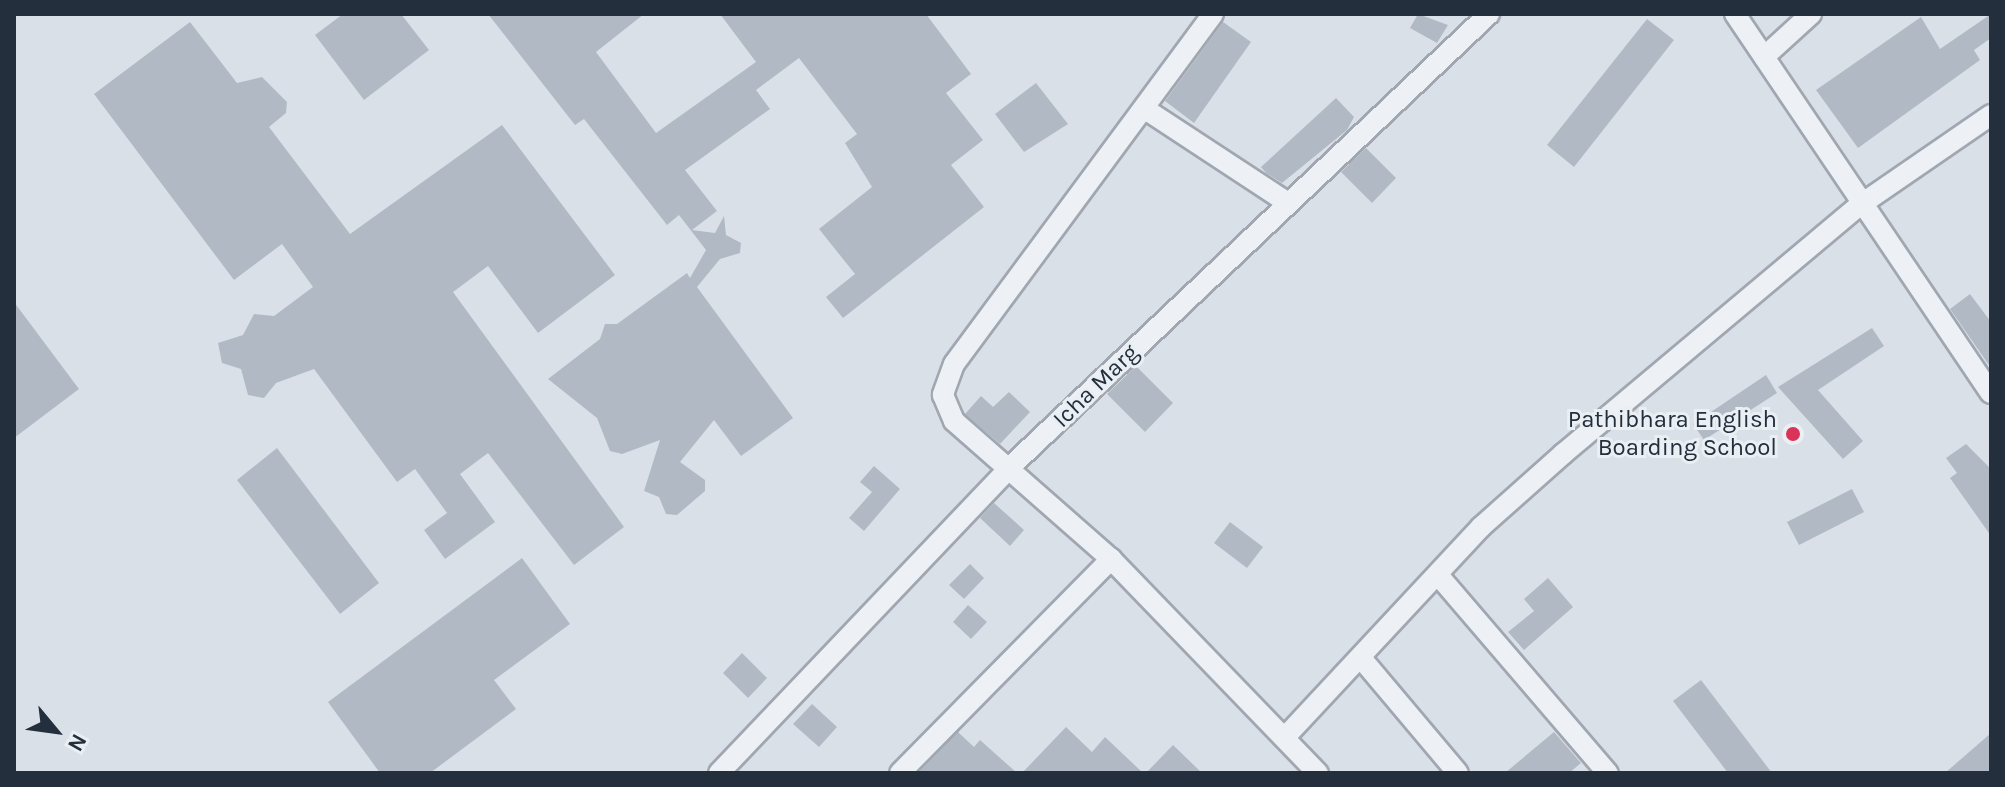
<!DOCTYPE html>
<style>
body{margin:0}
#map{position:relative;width:2005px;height:787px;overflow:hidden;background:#dae0e7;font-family:Karla,sans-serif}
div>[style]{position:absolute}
.building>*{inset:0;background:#b1bac4}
.roads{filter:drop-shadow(2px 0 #a0a7b1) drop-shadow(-2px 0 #a0a7b1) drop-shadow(0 2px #a0a7b1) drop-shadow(0 -2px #a0a7b1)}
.minor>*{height:20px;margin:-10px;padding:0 10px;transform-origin:10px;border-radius:10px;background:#edf1f5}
.dots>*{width:22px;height:22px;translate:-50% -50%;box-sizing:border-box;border:4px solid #eaeff4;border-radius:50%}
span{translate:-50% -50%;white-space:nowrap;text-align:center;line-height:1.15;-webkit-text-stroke:6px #eaeff4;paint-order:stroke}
.street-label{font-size:24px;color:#242f3d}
.poi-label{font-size:24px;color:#242f3d}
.right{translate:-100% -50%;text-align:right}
.frame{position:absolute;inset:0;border:16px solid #242f3d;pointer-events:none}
.north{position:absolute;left:16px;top:691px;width:80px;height:80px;-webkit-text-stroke:6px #eaeff4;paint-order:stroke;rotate:119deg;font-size:22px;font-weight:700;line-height:32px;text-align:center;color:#242f3d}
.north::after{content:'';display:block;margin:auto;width:28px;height:36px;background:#242f3d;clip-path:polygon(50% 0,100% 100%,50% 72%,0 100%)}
</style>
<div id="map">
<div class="building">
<i style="clip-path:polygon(343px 14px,401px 14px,429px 50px,364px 100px,315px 35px)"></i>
<i style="clip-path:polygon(488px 14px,644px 14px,596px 52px,656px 133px,756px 62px,720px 14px,926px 14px,971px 74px,946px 93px,983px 140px,951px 165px,984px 207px,843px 318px,826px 297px,855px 274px,819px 229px,872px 187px,845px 143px,857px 134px,799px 58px,756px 90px,770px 109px,685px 170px,717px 211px,692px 230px,715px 233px,724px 216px,726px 235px,741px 243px,740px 253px,720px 259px,697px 287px,793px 418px,741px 456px,714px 420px,680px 462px,705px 480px,705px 491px,677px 515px,666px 514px,659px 497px,644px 491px,660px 440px,622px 454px,610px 451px,597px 418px,548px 379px,600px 339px,605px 324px,617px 324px,687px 273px,690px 278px,706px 250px,679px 215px,667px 225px,584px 119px,575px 125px)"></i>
<i style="clip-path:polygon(1418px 14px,1448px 25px,1437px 43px,1410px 28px)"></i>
<i style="clip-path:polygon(1991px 14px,1991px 38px,1974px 50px,1980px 60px,1858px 148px,1816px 90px,1921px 17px,1940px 49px)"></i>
<i style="clip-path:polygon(1647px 19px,1674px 40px,1574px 167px,1547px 145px)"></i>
<i style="clip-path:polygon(190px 22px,237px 83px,262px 77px,287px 102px,286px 113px,269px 127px,350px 234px,502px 125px,615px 275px,538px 333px,488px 266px,453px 292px,624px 527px,574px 565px,488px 453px,460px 474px,495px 522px,445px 559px,424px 530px,447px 513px,415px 469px,397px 482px,314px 369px,276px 383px,264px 398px,248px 395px,241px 369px,222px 363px,218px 343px,243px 335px,254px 314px,274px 316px,313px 287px,282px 244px,234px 280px,94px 94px)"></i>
<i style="clip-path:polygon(1223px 22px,1251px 42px,1194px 123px,1165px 101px)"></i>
<i style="clip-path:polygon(1036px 83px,1068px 124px,1024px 152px,995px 114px)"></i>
<i style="clip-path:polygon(1336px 98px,1354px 117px,1347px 130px,1282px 183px,1266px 173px,1261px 167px)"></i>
<i style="clip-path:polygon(1366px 148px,1396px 178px,1372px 203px,1341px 172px)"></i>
<i style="clip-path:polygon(1970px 294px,1991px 322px,1991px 368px,1950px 309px)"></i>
<i style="clip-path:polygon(14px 302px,79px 389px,14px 438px)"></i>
<i style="clip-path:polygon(1872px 328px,1884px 346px,1818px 390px,1863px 441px,1843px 459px,1778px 387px)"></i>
<i style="clip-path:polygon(1136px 366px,1173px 403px,1145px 432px,1107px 394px)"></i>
<i style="clip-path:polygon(1766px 375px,1777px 393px,1704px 440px,1693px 424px)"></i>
<i style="clip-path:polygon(1009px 392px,1030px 412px,1000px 444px,965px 414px,981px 396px,993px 407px)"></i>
<i style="clip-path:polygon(1966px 444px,1991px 469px,1991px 536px,1950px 478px,1957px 473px,1946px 458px)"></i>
<i style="clip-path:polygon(277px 448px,379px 583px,340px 614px,237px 480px)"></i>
<i style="clip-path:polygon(874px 466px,900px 489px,864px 531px,849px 518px,872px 492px,860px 482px)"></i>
<i style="clip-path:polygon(1852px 489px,1864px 512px,1799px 545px,1787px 522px)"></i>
<i style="clip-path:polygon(994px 503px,1024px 530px,1010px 546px,980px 518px)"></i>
<i style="clip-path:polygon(1230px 522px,1263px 547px,1247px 568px,1214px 543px)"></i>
<i style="clip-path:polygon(522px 558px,570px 624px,494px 680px,516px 709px,430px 773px,380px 773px,328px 702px)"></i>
<i style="clip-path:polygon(970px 564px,984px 578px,964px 599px,949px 585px)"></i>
<i style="clip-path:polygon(1548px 578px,1573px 607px,1524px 650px,1508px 632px,1534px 611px,1524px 599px)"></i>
<i style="clip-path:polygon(968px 605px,987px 622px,971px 639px,953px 622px)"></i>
<i style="clip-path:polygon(742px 653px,767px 678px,748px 698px,723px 673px)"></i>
<i style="clip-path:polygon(1701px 680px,1772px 773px,1728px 773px,1673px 701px)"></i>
<i style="clip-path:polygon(812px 704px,837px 727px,819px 747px,793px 724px)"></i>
<i style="clip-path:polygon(1066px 727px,1092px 752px,1105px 737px,1143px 773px,1022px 773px)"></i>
<i style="clip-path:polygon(958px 732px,974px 747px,980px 740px,1017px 773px,918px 773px)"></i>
<i style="clip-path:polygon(1554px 732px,1581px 763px,1569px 773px,1505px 773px)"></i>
<i style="clip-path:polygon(1991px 733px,1991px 773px,1945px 773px)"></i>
<i style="clip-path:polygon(1173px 745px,1202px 773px,1146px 773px)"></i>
</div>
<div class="roads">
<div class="minor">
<i style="left:1213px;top:14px;width:435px;rotate:126.5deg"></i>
<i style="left:954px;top:364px;width:33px;rotate:110deg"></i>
<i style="left:943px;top:395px;width:28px;rotate:67deg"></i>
<i style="left:954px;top:421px;width:209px;rotate:41.3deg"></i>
<i style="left:1111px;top:559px;width:298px;rotate:46deg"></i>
<i style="left:1735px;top:14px;width:457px;rotate:56deg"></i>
<i style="left:1764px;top:57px;width:64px;rotate:-42.5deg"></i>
<i style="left:1145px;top:109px;width:171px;rotate:33.3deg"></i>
<i style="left:1438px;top:575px;width:261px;rotate:49.4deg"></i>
<i style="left:1361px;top:658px;width:150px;rotate:49.9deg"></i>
<i style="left:1288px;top:734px;width:283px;rotate:-47deg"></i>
<i style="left:1481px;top:527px;width:110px;rotate:-41.7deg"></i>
<i style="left:1563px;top:454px;width:388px;rotate:-40deg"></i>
<i style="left:1860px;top:205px;width:159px;rotate:-34.5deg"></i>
<i style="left:719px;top:773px;width:421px;rotate:-46.4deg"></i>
<i style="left:1009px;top:468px;width:661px;rotate:-43.41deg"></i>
<i style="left:900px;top:773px;width:301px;rotate:-45.4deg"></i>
</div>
</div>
<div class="dots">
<i style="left:1793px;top:434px;background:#d93359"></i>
</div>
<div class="street-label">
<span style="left:1096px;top:386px;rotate:-44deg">Icha Marg</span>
</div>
<div class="poi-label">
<span class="right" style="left:1777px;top:434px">Pathibhara English<br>Boarding School</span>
</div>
<div class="frame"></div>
<div class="north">N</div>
</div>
